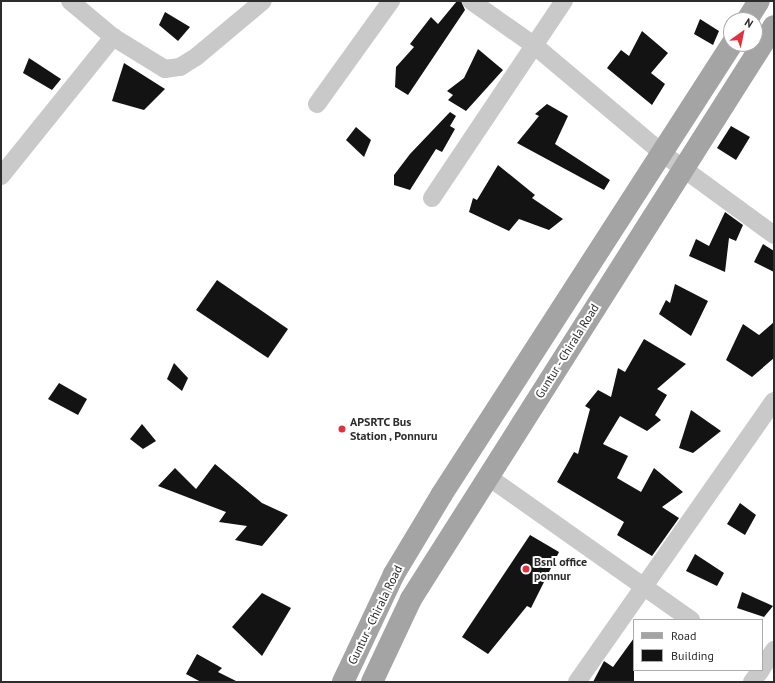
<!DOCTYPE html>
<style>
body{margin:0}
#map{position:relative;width:775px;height:683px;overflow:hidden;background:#fff;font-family:"PT Sans",sans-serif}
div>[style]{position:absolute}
.building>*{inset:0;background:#131313}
.street>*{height:18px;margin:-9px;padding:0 9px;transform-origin:9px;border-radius:9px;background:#c9c9c9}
.primary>*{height:22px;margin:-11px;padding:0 11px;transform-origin:11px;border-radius:11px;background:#a4a4a4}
.dots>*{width:11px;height:11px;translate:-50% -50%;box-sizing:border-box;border:2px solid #fff;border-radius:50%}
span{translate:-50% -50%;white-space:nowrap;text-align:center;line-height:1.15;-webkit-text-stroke:4px #fff;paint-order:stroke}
.street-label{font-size:12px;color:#2c2c2c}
.poi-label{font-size:12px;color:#2c2c2c;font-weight:700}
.left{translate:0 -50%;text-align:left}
.frame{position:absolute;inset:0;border:2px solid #2c2c2c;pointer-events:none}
.legend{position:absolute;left:633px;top:619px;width:130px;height:52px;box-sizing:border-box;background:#fff;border:1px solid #ababab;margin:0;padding:5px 7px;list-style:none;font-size:12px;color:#2c2c2c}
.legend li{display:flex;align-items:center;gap:8px;height:20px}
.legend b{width:20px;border:1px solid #ababab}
.north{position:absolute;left:723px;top:12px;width:40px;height:40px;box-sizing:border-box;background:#fff;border:1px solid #ababab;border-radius:50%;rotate:33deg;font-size:11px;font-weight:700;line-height:16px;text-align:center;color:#2c2c2c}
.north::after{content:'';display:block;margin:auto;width:14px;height:18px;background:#e0313d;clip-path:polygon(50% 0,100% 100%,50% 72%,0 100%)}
</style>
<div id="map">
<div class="building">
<i style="clip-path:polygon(457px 1px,461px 1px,465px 10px,408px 95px,395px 87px,396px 67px,414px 47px,410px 44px,431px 17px,438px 24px)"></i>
<i style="clip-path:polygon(165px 12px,190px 27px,178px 41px,159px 25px)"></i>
<i style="clip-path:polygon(700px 19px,719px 31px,713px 45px,694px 34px)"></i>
<i style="clip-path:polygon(642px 31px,668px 53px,651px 73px,665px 84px,652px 105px,607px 68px,621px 50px,629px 56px)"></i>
<i style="clip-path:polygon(478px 49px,503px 70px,466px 111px,448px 100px,453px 95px,447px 91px,464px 78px)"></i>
<i style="clip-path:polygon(29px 58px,61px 79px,52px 90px,23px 73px)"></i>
<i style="clip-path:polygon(124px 63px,165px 89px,144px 110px,112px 101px)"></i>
<i style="clip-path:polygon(547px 104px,568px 116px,555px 144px,610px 180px,604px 190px,517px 143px,539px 116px,535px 114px)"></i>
<i style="clip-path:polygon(450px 112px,456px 116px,450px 126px,455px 129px,442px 152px,436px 149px,410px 190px,394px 185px,394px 175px,410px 154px)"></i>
<i style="clip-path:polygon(731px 126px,750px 137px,736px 160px,717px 148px)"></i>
<i style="clip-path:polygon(356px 127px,371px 140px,364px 157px,346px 140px)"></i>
<i style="clip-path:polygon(498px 165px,535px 195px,532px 198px,563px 219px,549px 230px,519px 219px,509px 231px,469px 212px,473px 198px,477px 200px)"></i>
<i style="clip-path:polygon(725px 212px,743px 225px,736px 241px,729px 238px,725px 272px,689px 256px,696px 239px,709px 246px)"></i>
<i style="clip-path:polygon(763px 244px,774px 251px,774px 272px,754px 262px)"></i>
<i style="clip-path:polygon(217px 280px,288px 329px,268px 358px,196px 310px)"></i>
<i style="clip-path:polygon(675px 284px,708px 301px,691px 336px,659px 314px,666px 300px,670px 303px)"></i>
<i style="clip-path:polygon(774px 322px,774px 358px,752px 377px,726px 360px,743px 324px,759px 335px)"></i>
<i style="clip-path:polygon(644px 339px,686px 364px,657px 389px,667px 395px,655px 415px,661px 420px,647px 431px,620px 416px,603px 444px,628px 456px,617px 478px,641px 492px,654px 468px,683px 492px,662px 507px,679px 518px,652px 556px,617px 535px,624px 522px,557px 482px,574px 452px,578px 454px,590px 409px,585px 406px,598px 390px,611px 397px,618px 368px,625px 372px)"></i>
<i style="clip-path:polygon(174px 363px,188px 378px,182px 391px,167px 379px)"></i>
<i style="clip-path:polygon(59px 383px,87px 399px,78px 415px,48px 399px)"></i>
<i style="clip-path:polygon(691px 410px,721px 431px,693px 453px,679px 448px)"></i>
<i style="clip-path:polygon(142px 424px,156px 441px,143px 449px,130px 439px)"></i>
<i style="clip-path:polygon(215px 464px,262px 503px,288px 515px,262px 546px,235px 540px,247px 526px,219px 522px,226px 512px,158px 486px,175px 468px,196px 489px)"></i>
<i style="clip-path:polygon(740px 503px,756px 515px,745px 535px,727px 524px)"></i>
<i style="clip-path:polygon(530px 535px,559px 552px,531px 608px,527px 606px,488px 654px,462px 637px)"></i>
<i style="clip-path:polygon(695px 554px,724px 573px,717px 586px,686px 571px)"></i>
<i style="clip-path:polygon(742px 592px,773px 606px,764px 617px,737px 608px)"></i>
<i style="clip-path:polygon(262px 593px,291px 608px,262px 656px,232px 627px)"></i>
<i style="clip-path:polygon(634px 638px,634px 682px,593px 682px,604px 661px,613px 667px)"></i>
<i style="clip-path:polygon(197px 654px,222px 668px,218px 672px,238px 682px,201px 682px,186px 674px)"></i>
</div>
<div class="street">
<i style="left:70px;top:1px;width:56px;rotate:39.9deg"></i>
<i style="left:113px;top:37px;width:61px;rotate:31.6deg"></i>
<i style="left:165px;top:69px;width:15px;rotate:-8deg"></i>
<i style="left:180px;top:67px;width:19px;rotate:-32deg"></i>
<i style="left:196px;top:57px;width:87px;rotate:-39.9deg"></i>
<i style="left:471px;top:1px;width:78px;rotate:35.1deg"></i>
<i style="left:535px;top:46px;width:166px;rotate:40.1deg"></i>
<i style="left:662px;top:153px;width:139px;rotate:36.2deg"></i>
<i style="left:317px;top:104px;width:127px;rotate:-54.3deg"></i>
<i style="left:1px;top:176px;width:179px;rotate:-51.1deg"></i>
<i style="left:432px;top:198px;width:237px;rotate:-56.2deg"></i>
<i style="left:487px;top:476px;width:250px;rotate:35.2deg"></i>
<i style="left:762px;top:668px;width:22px;rotate:-56deg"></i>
<i style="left:577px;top:682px;width:343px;rotate:-55deg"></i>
<i style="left:752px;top:682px;width:15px;rotate:-53deg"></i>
</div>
<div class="primary">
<i style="left:747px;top:20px;width:22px;rotate:-58deg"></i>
<i style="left:343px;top:682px;width:119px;rotate:-64.7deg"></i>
<i style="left:394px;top:574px;width:93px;rotate:-59deg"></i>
<i style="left:442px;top:494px;width:535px;rotate:-57.2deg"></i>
<i style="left:372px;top:682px;width:92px;rotate:-64.8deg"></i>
<i style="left:411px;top:599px;width:678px;rotate:-57.65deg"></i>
</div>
<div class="dots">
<i style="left:342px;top:429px;background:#e0313d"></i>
<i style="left:526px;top:569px;background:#e0313d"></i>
</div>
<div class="street-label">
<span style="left:567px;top:351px;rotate:-58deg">Guntur - Chirala Road</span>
<span style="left:375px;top:615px;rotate:-64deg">Guntur - Chirala Road</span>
</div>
<div class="poi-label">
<span class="left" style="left:350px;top:429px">APSRTC Bus<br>Station , Ponnuru</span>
<span class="left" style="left:534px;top:569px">Bsnl office<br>ponnur</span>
</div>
<div class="frame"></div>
<ul class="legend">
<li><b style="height:5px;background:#a4a4a4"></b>Road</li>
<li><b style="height:11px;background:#131313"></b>Building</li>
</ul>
<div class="north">N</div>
</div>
